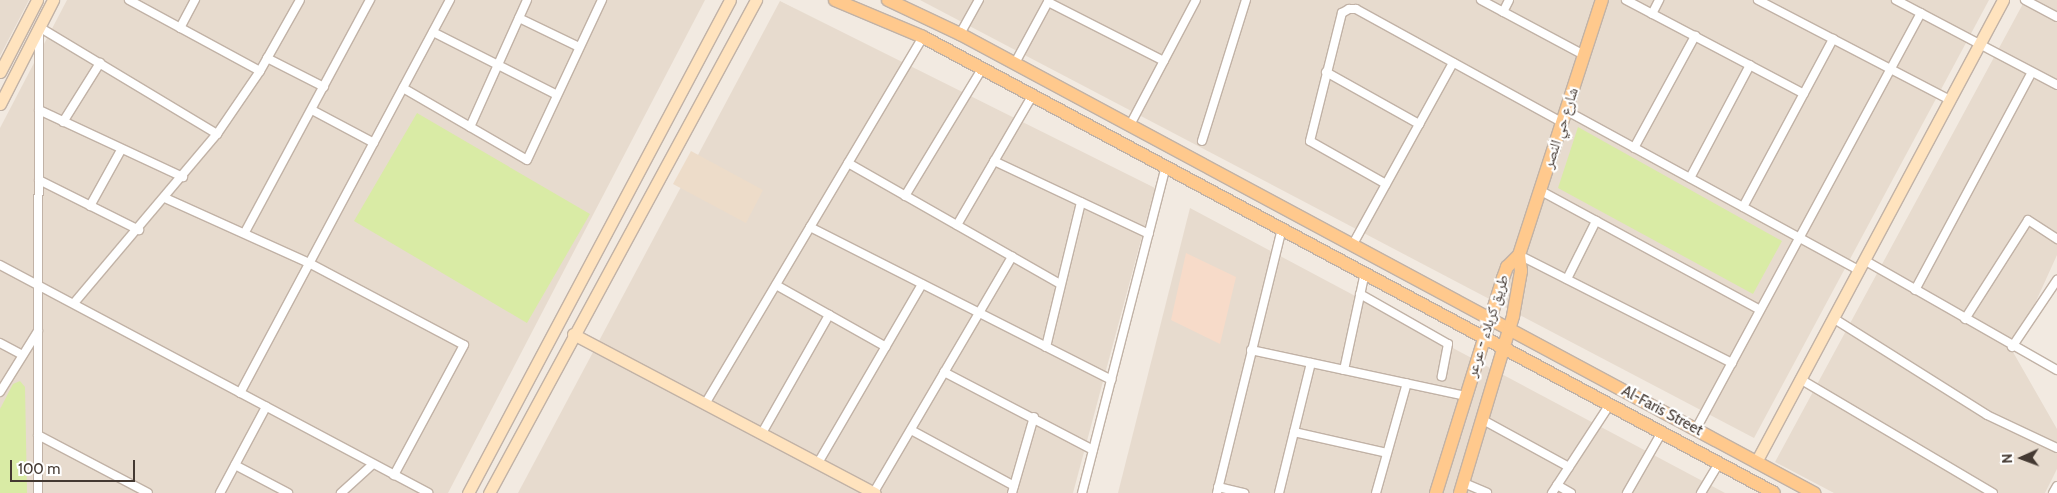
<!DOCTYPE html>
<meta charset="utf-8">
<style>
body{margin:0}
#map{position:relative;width:2057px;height:493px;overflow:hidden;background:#f2eae1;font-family:Cabin,"Noto Naskh Arabic",sans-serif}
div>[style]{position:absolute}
.residential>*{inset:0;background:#e7dbce}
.commercial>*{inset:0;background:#f7dbc9}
.education>*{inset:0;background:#eddcc9}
.green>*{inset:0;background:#d9eba5}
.roads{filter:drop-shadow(1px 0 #c1b2a6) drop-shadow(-1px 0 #c1b2a6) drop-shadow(0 1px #c1b2a6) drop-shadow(0 -1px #c1b2a6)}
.street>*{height:8px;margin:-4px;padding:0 4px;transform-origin:4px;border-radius:4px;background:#fff}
.secondary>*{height:11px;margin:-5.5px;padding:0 5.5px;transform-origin:5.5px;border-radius:5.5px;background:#ffe3be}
.primary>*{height:12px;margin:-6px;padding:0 6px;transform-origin:6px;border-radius:6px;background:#ffc98d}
span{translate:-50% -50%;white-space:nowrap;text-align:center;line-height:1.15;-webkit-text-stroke:4.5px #fff;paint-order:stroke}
.street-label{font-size:15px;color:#443932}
.north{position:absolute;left:1997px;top:433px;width:50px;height:50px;-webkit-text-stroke:4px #fff;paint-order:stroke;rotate:268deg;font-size:14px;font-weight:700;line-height:20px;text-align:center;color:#443932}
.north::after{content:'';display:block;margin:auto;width:18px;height:22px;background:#443932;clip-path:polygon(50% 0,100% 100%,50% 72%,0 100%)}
.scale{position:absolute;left:10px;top:460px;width:125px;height:22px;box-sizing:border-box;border:2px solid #443932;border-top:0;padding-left:6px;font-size:15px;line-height:18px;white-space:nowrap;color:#443932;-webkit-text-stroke:4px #fff;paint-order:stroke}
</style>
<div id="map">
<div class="residential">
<i style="clip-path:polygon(0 0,29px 0,0 56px)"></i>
<i style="clip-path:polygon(67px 0,705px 0,448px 493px,0 493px,0 128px)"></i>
<i style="clip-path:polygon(920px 0,1989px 0,1754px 438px)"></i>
<i style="clip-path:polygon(2025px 0,2057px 0,2057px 255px,2013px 352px,2057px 429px,2057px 469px,2045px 493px,1834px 493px,1775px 462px)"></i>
<i style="clip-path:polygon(780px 1px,1155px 188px,1073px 493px,518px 493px)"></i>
<i style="clip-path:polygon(1190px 208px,1725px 493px,1118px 493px)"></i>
</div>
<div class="commercial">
<i style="clip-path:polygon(1186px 253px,1236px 277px,1220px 344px,1171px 320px)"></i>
</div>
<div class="education">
<i style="clip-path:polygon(691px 151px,763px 190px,746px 223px,673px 184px)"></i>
</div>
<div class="green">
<i style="clip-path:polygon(417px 113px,590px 214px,527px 323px,354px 221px)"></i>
<i style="clip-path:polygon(1578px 127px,1782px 241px,1753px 294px,1558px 188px)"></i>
<i style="clip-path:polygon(20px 381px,25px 387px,27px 493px,0 493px,0 409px,13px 384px)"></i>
</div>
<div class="roads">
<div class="street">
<i style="left:129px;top:0;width:149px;rotate:28.5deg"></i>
<i style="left:1481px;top:0;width:117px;rotate:28.1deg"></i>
<i style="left:1626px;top:0;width:201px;rotate:27.8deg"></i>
<i style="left:1758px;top:0;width:216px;rotate:27.5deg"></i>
<i style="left:1896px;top:0;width:182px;rotate:27.8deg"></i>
<i style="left:2025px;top:0;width:36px;rotate:28deg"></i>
<i style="left:1048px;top:2px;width:130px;rotate:27deg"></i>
<i style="left:1503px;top:12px;width:13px;rotate:-63deg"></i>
<i style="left:1652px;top:14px;width:16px;rotate:-63deg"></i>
<i style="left:519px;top:18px;width:67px;rotate:25.8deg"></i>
<i style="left:39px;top:27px;width:208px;rotate:31deg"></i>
<i style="left:180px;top:28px;width:32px;rotate:-62deg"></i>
<i style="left:433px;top:32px;width:139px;rotate:26.9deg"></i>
<i style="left:960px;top:34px;width:39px;rotate:-61deg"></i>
<i style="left:267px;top:58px;width:64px;rotate:27deg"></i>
<i style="left:1015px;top:63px;width:72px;rotate:-61.6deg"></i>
<i style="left:1326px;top:72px;width:107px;rotate:29.2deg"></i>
<i style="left:403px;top:88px;width:143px;rotate:30.1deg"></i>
<i style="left:527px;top:160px;width:177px;rotate:-64.9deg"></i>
<i style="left:39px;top:110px;width:159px;rotate:25deg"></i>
<i style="left:312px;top:110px;width:70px;rotate:28deg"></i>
<i style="left:1567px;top:111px;width:332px;rotate:28.6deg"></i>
<i style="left:63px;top:122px;width:70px;rotate:-57.9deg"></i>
<i style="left:1130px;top:125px;width:141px;rotate:-62.2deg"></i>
<i style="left:470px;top:127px;width:139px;rotate:-65.8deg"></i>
<i style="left:1202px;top:141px;width:148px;rotate:-72.7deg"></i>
<i style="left:1634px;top:148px;width:128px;rotate:-61.4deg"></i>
<i style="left:994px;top:161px;width:171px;rotate:25.2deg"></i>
<i style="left:848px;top:163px;width:244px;rotate:29.7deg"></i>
<i style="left:1690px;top:178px;width:128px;rotate:-62deg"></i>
<i style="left:39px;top:180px;width:112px;rotate:26.6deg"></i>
<i style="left:1386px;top:184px;width:87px;rotate:-150.5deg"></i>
<i style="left:1310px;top:141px;width:132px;rotate:-76deg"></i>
<i style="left:1342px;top:13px;width:8px;rotate:-30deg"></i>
<i style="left:1349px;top:9px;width:7px"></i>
<i style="left:1356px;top:9px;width:236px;rotate:28.8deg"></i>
<i style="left:1541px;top:191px;width:249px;rotate:28.5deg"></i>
<i style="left:905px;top:196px;width:149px;rotate:-58.8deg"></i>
<i style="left:165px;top:198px;width:158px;rotate:24.3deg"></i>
<i style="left:309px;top:263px;width:175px;rotate:27.9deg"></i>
<i style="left:464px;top:345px;width:148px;rotate:118.3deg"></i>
<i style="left:90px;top:206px;width:64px;rotate:-61deg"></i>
<i style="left:1743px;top:207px;width:191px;rotate:-61.8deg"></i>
<i style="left:957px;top:225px;width:149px;rotate:-59.8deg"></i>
<i style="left:810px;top:227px;width:338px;rotate:26.9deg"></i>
<i style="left:245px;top:232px;width:264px;rotate:-61.7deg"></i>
<i style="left:1353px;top:244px;width:207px;rotate:-61.1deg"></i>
<i style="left:1519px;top:255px;width:239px;rotate:26.9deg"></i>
<i style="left:1864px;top:260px;width:222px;rotate:29.7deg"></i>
<i style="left:0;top:265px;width:485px;rotate:28deg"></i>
<i style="left:1567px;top:279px;width:65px;rotate:-63.4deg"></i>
<i style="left:776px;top:285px;width:126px;rotate:29.4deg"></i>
<i style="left:1915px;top:290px;width:247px;rotate:-61.8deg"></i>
<i style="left:1360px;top:294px;width:101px;rotate:29.6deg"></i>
<i style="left:1448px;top:344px;width:33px;rotate:101deg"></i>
<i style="left:74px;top:303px;width:221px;rotate:-49.8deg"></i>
<i style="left:217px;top:134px;width:76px;rotate:-55.7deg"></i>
<i style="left:260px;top:71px;width:81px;rotate:-60.6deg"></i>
<i style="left:1833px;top:318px;width:182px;rotate:32.2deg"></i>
<i style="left:1987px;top:415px;width:77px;rotate:25.2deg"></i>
<i style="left:1965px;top:319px;width:117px;rotate:-57.5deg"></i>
<i style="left:2028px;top:220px;width:35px;rotate:33deg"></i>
<i style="left:0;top:343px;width:24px;rotate:28deg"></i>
<i style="left:1046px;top:347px;width:149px;rotate:-76.4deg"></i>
<i style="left:2012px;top:347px;width:81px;rotate:-56.1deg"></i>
<i style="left:1251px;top:350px;width:219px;rotate:12.1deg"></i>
<i style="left:1344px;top:370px;width:100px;rotate:-77.9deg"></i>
<i style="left:944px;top:372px;width:168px;rotate:27.6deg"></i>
<i style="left:1800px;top:379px;width:224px;rotate:30.6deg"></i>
<i style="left:0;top:392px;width:72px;rotate:-58.1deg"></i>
<i style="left:240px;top:393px;width:446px;rotate:-61.9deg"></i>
<i style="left:705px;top:404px;width:427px;rotate:-59.3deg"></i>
<i style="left:1483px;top:420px;width:98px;rotate:28.7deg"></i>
<i style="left:1696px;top:429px;width:473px;rotate:-61.6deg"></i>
<i style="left:911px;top:430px;width:117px;rotate:28.5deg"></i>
<i style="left:1294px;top:432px;width:95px;rotate:12.7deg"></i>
<i style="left:762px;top:433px;width:136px;rotate:-60.4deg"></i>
<i style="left:38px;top:435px;width:124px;rotate:27.8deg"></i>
<i style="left:818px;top:463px;width:207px;rotate:-59.8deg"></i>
<i style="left:235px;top:465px;width:60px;rotate:27.8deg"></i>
<i style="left:1464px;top:483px;width:25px;rotate:23deg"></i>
<i style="left:1557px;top:485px;width:16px;rotate:30deg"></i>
<i style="left:1218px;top:487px;width:27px;rotate:13deg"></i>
<i style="left:874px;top:492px;width:273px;rotate:-59.6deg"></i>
<i style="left:38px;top:493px;width:464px;rotate:-89.9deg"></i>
<i style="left:220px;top:493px;width:98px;rotate:-61.9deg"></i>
<i style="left:341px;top:493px;width:43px;rotate:-42.2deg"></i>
<i style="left:1012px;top:493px;width:79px;rotate:-73.9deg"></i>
<i style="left:1082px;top:493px;width:338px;rotate:-75.6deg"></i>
<i style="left:1217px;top:493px;width:273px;rotate:-76.2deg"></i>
<i style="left:1279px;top:493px;width:134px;rotate:-76.2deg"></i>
<i style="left:1376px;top:493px;width:114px;rotate:-74.3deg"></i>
<i style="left:1552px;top:493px;width:106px;rotate:-56.9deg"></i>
<i style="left:1627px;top:493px;width:70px;rotate:-60.2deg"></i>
<i style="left:1701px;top:493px;width:35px;rotate:-59deg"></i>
<i style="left:2053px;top:493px;width:8px;rotate:-60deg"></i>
</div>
<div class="secondary">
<i style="left:0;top:72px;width:81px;rotate:-62.8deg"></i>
<i style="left:0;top:104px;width:117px;rotate:-63deg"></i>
<i style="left:573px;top:334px;width:341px;rotate:27.8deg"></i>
<i style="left:1756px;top:462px;width:524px;rotate:-61.87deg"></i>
<i style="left:468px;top:493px;width:558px;rotate:-62.01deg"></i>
<i style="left:489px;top:493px;width:561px;rotate:-61.56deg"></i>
</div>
<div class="primary">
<i style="left:835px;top:0;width:95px;rotate:22.8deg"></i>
<i style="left:923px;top:37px;width:965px;rotate:28.18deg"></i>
<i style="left:888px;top:0;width:80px;rotate:25.3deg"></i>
<i style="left:960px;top:34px;width:970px;rotate:28.26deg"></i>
<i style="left:1436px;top:493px;width:225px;rotate:-72.7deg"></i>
<i style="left:1503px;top:278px;width:12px;rotate:-70deg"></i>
<i style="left:1507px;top:267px;width:17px;rotate:-45deg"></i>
<i style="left:1460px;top:493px;width:185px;rotate:-73.3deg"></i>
<i style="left:1513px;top:316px;width:46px;rotate:-79.9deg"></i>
<i style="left:1521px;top:271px;width:16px;rotate:-97deg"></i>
<i style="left:1519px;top:255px;width:268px;rotate:-72deg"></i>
</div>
</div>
<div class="street-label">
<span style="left:1561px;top:128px;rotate:-72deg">شارع حي النصر</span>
<span style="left:1488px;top:326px;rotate:-72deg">طريق كربلاء - عرعر</span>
<span style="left:1662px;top:411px;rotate:28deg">Al-Faris Street</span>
</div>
<div class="north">N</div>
<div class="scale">100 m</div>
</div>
